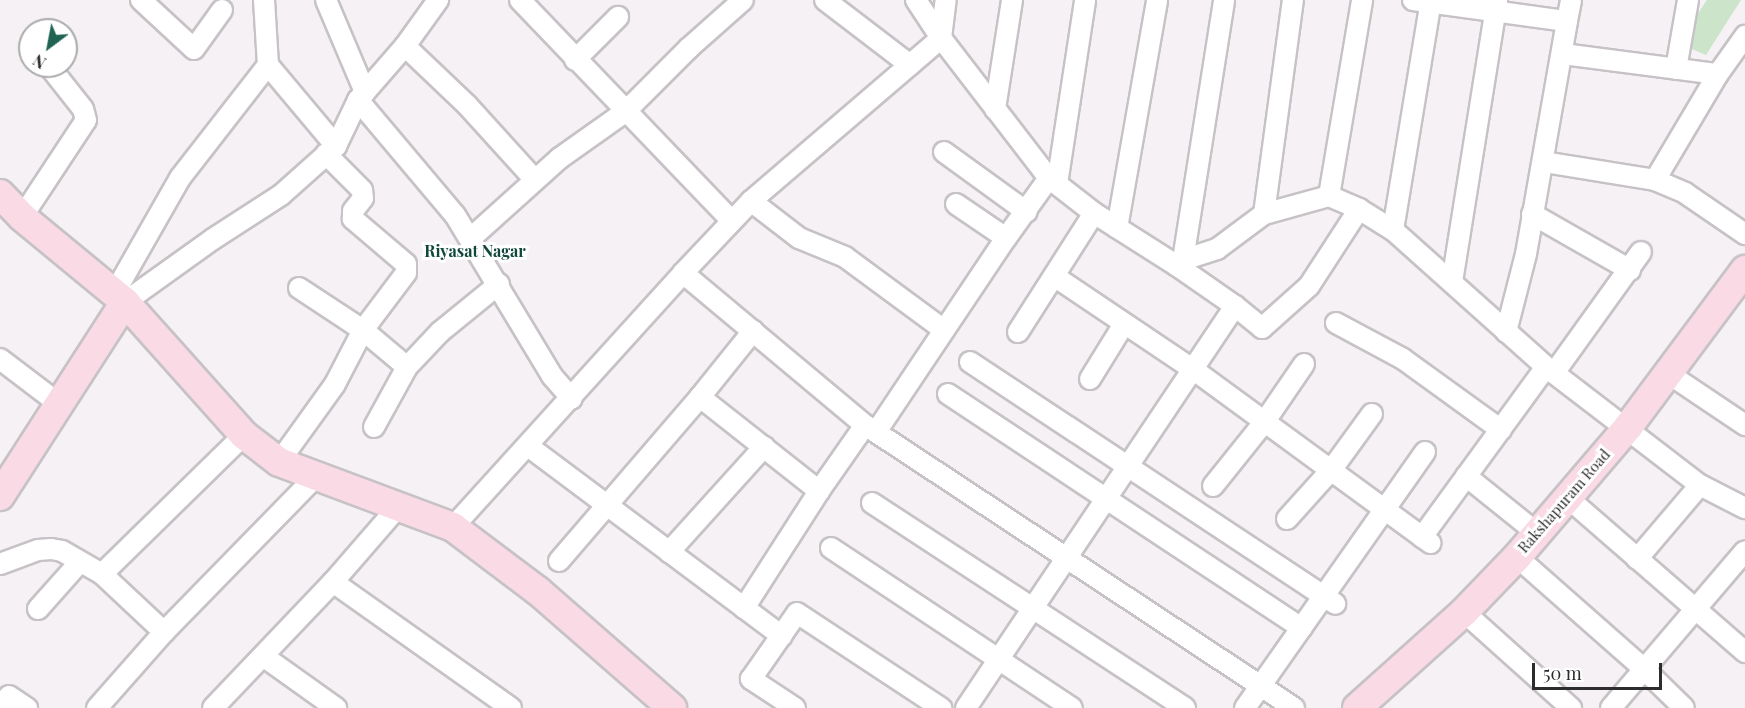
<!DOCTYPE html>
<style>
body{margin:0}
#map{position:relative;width:1745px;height:708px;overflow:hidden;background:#f5f1f5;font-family:"Playfair Display",serif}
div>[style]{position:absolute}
.green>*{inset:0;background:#cce4c9}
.roads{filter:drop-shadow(2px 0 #c6c2c6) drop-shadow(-2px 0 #c6c2c6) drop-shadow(0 2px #c6c2c6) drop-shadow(0 -2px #c6c2c6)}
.street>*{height:20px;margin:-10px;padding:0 10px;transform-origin:10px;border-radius:10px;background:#fff}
.secondary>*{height:28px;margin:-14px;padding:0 14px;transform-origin:14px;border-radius:14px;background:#fadae4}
span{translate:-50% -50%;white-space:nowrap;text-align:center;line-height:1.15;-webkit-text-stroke:6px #fff;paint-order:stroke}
.street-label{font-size:15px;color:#2e2d2e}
.neighbourhood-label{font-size:16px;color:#11473b;font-weight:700}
.north{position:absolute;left:18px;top:18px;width:60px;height:60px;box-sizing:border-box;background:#fff;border:2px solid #ababab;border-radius:50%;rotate:212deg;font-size:16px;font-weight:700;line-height:24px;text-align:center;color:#2e2d2e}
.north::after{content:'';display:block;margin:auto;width:21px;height:27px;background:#206353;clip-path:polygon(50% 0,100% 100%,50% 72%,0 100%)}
.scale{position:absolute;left:1532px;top:663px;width:130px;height:27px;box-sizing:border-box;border:3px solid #2e2d2e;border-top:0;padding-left:8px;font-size:18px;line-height:21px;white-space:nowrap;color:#2e2d2e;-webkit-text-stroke:4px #fff;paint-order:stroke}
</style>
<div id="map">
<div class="green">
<i style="clip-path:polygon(1707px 0,1741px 0,1706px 55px,1678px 43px)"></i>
</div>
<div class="roads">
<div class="street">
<i style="left:141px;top:0;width:72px;rotate:42.8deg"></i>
<i style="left:194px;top:49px;width:48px;rotate:-54.3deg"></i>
<i style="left:264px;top:0;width:65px;rotate:86.5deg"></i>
<i style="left:268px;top:65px;width:106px;rotate:50deg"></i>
<i style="left:326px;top:0;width:100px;rotate:67deg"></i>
<i style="left:365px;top:92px;width:61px;rotate:-49deg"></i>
<i style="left:405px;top:46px;width:57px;rotate:-54.3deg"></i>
<i style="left:520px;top:0;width:306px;rotate:46.2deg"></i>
<i style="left:825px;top:0;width:107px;rotate:37.4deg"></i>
<i style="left:916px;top:0;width:45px;rotate:56.7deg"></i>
<i style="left:941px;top:38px;width:177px;rotate:52.4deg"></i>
<i style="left:1049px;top:178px;width:57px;rotate:37.9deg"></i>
<i style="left:1094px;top:213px;width:97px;rotate:32.4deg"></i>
<i style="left:1176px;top:265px;width:9px;rotate:-36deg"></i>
<i style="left:1183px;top:260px;width:36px;rotate:-18deg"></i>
<i style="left:1217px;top:249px;width:59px;rotate:-36.7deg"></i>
<i style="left:1264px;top:214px;width:67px;rotate:-15.5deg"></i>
<i style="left:1329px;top:196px;width:33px;rotate:23deg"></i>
<i style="left:1359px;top:209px;width:40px;rotate:32deg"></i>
<i style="left:1393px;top:230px;width:205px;rotate:41.8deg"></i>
<i style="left:1546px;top:367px;width:194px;rotate:37.5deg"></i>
<i style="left:1700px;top:485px;width:51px;rotate:27.1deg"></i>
<i style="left:1413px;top:0;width:155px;rotate:7.8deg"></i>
<i style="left:1567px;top:21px;width:21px;rotate:-79deg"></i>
<i style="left:405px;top:46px;width:86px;rotate:43.6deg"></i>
<i style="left:467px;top:105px;width:101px;rotate:47.8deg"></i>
<i style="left:1563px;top:54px;width:156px;rotate:7.4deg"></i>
<i style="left:575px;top:60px;width:61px;rotate:-45deg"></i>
<i style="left:1676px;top:69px;width:70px;rotate:-80.1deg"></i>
<i style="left:358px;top:100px;width:150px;rotate:49.9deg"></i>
<i style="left:455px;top:215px;width:188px;rotate:58.9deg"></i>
<i style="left:552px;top:376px;width:30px;rotate:49deg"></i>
<i style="left:995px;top:109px;width:110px;rotate:-81.1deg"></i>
<i style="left:944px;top:152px;width:102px;rotate:35.9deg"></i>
<i style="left:1544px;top:162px;width:112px;rotate:9.2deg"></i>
<i style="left:1655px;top:180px;width:33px;rotate:23deg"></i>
<i style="left:1685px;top:193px;width:73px;rotate:34.3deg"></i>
<i style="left:1655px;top:180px;width:123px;rotate:-59.3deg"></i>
<i style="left:1718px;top:74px;width:47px;rotate:-54.6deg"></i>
<i style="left:1057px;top:184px;width:186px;rotate:-81.3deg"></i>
<i style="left:1329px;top:196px;width:199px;rotate:-80.4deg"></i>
<i style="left:751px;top:201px;width:61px;rotate:37.6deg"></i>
<i style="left:799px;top:238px;width:50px;rotate:22.4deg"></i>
<i style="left:845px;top:257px;width:123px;rotate:36.4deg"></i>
<i style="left:956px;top:204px;width:60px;rotate:34.2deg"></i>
<i style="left:1264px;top:214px;width:216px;rotate:-82.3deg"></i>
<i style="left:1532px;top:214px;width:113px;rotate:29.7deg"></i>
<i style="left:22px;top:217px;width:116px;rotate:-56.6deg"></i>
<i style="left:86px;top:120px;width:11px;rotate:-105deg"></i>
<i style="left:83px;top:109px;width:55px;rotate:-128.3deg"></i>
<i style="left:1117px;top:228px;width:231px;rotate:-80deg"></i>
<i style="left:1393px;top:230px;width:233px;rotate:-80.6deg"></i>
<i style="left:471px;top:238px;width:120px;rotate:-42deg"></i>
<i style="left:560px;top:158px;width:80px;rotate:-35.3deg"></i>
<i style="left:625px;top:112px;width:91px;rotate:-45deg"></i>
<i style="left:689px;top:48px;width:72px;rotate:-41.6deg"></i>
<i style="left:1183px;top:260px;width:263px;rotate:-81deg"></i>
<i style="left:1176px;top:265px;width:72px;rotate:34.8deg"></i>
<i style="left:683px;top:273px;width:237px;rotate:39.9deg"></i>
<i style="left:865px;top:425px;width:514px;rotate:33.41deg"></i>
<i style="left:1054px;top:276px;width:169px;rotate:33.9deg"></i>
<i style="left:1194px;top:370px;width:293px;rotate:36.2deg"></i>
<i style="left:1452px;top:282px;width:286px;rotate:-80.9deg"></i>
<i style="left:299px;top:288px;width:77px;rotate:33.3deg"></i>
<i style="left:363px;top:330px;width:57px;rotate:40.1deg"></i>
<i style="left:115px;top:292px;width:131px;rotate:-60.3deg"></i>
<i style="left:180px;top:178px;width:143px;rotate:-52.1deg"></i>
<i style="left:125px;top:302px;width:108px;rotate:-35.6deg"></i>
<i style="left:213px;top:239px;width:81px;rotate:-32.9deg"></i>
<i style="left:281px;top:195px;width:74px;rotate:-41.7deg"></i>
<i style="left:336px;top:146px;width:51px;rotate:-64.4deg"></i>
<i style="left:358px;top:100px;width:11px;rotate:-49deg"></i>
<i style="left:1336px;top:323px;width:76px;rotate:28.2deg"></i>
<i style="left:1403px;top:359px;width:121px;rotate:35.9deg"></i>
<i style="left:1018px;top:332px;width:141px;rotate:-57.4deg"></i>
<i style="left:1506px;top:332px;width:81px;rotate:-75.6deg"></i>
<i style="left:1526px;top:254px;width:237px;rotate:-80deg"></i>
<i style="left:0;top:359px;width:73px;rotate:37.2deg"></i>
<i style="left:970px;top:362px;width:438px;rotate:33.5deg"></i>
<i style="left:1554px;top:373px;width:149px;rotate:-54.3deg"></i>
<i style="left:1669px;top:374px;width:92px;rotate:33.9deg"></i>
<i style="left:1090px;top:379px;width:65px;rotate:-58.3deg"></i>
<i style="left:948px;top:394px;width:424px;rotate:33.5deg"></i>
<i style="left:700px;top:397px;width:152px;rotate:38.3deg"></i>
<i style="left:374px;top:427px;width:68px;rotate:-61.2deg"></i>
<i style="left:407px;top:367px;width:48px;rotate:-46.7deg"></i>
<i style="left:440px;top:332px;width:76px;rotate:-39.1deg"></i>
<i style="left:876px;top:432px;width:234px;rotate:-56.2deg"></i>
<i style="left:1006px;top:238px;width:74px;rotate:-54.4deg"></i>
<i style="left:528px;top:446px;width:317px;rotate:36.8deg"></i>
<i style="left:279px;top:462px;width:96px;rotate:-54.3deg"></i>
<i style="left:335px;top:384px;width:61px;rotate:-62.6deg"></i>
<i style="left:363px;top:330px;width:71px;rotate:-53deg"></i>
<i style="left:406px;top:273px;width:9px;rotate:-90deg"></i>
<i style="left:406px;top:264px;width:70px;rotate:-139.7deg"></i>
<i style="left:353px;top:219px;width:8px;rotate:-90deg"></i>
<i style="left:353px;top:211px;width:16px;rotate:-52deg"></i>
<i style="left:363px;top:198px;width:8px;rotate:-97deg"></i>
<i style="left:362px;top:190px;width:51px;rotate:-135deg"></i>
<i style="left:1466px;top:476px;width:91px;rotate:38.8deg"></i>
<i style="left:1213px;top:486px;width:83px;rotate:-51.3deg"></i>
<i style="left:1265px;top:421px;width:69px;rotate:-55.6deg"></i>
<i style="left:1568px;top:498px;width:235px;rotate:41deg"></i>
<i style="left:872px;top:503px;width:374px;rotate:33.2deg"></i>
<i style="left:1287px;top:519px;width:67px;rotate:-48deg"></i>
<i style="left:1332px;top:469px;width:68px;rotate:-54deg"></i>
<i style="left:453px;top:527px;width:343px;rotate:-47.8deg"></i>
<i style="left:683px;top:273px;width:99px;rotate:-46.6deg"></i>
<i style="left:751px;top:201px;width:250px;rotate:-40.6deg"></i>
<i style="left:941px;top:38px;width:38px;rotate:-83deg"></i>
<i style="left:1422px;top:537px;width:210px;rotate:-53.9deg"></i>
<i style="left:831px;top:548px;width:289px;rotate:33.6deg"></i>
<i style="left:669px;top:552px;width:142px;rotate:-47.9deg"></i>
<i style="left:1517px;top:557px;width:171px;rotate:41.4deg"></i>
<i style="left:1645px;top:670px;width:54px;rotate:44.3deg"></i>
<i style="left:1637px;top:559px;width:97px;rotate:-49.6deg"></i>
<i style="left:559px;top:561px;width:216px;rotate:-49.3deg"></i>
<i style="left:700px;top:397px;width:85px;rotate:-51.2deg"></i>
<i style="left:0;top:564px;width:40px;rotate:-20.2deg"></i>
<i style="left:38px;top:550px;width:13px;rotate:-4deg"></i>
<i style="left:51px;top:549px;width:11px;rotate:10deg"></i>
<i style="left:62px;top:551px;width:46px;rotate:29.9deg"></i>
<i style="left:102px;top:574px;width:199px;rotate:-44.4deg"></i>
<i style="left:102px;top:574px;width:85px;rotate:43.1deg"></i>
<i style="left:333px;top:582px;width:218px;rotate:35.3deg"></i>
<i style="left:744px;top:608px;width:139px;rotate:-57.3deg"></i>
<i style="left:819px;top:491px;width:80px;rotate:-55.1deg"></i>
<i style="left:38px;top:609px;width:62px;rotate:-48.3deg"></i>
<i style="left:1464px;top:612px;width:144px;rotate:41.9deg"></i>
<i style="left:263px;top:656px;width:90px;rotate:35.5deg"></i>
<i style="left:1px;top:708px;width:14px;rotate:-56deg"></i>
<i style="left:9px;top:696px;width:22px;rotate:34deg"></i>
<i style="left:97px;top:708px;width:101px;rotate:-48.6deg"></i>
<i style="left:164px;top:632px;width:216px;rotate:-45.7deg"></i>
<i style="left:213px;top:708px;width:174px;rotate:-46.4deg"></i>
<i style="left:333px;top:582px;width:98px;rotate:-49.1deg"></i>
<i style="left:795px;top:708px;width:53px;rotate:-146.6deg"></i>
<i style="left:751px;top:679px;width:80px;rotate:-55.1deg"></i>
<i style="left:797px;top:613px;width:173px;rotate:33.4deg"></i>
<i style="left:966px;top:708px;width:484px;rotate:-56.2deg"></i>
<i style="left:1235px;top:306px;width:35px;rotate:39deg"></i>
<i style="left:1262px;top:328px;width:63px;rotate:-41.8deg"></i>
<i style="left:1309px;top:286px;width:92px;rotate:-57deg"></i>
<i style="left:1245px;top:708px;width:313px;rotate:-54.9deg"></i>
<i style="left:1611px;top:708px;width:206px;rotate:-49.5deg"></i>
</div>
<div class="secondary">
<i style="left:0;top:194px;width:32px;rotate:46deg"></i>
<i style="left:22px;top:217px;width:134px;rotate:39.5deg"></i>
<i style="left:125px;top:302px;width:231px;rotate:122.8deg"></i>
<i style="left:125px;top:302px;width:178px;rotate:48.2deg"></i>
<i style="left:244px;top:435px;width:44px;rotate:37.6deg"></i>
<i style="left:279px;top:462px;width:186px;rotate:20.5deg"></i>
<i style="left:453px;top:527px;width:106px;rotate:37deg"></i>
<i style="left:538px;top:591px;width:178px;rotate:41.1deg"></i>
<i style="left:1357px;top:708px;width:144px;rotate:-41.9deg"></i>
<i style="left:1464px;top:612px;width:76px;rotate:-46.1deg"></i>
<i style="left:1517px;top:557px;width:171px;rotate:-49.5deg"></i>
<i style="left:1628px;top:427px;width:196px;rotate:-53.3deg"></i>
</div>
</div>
<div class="street-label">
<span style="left:1564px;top:501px;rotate:-49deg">Rakshapuram Road</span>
</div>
<div class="neighbourhood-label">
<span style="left:475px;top:251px">Riyasat Nagar</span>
</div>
<div class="north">N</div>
<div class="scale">50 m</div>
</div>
